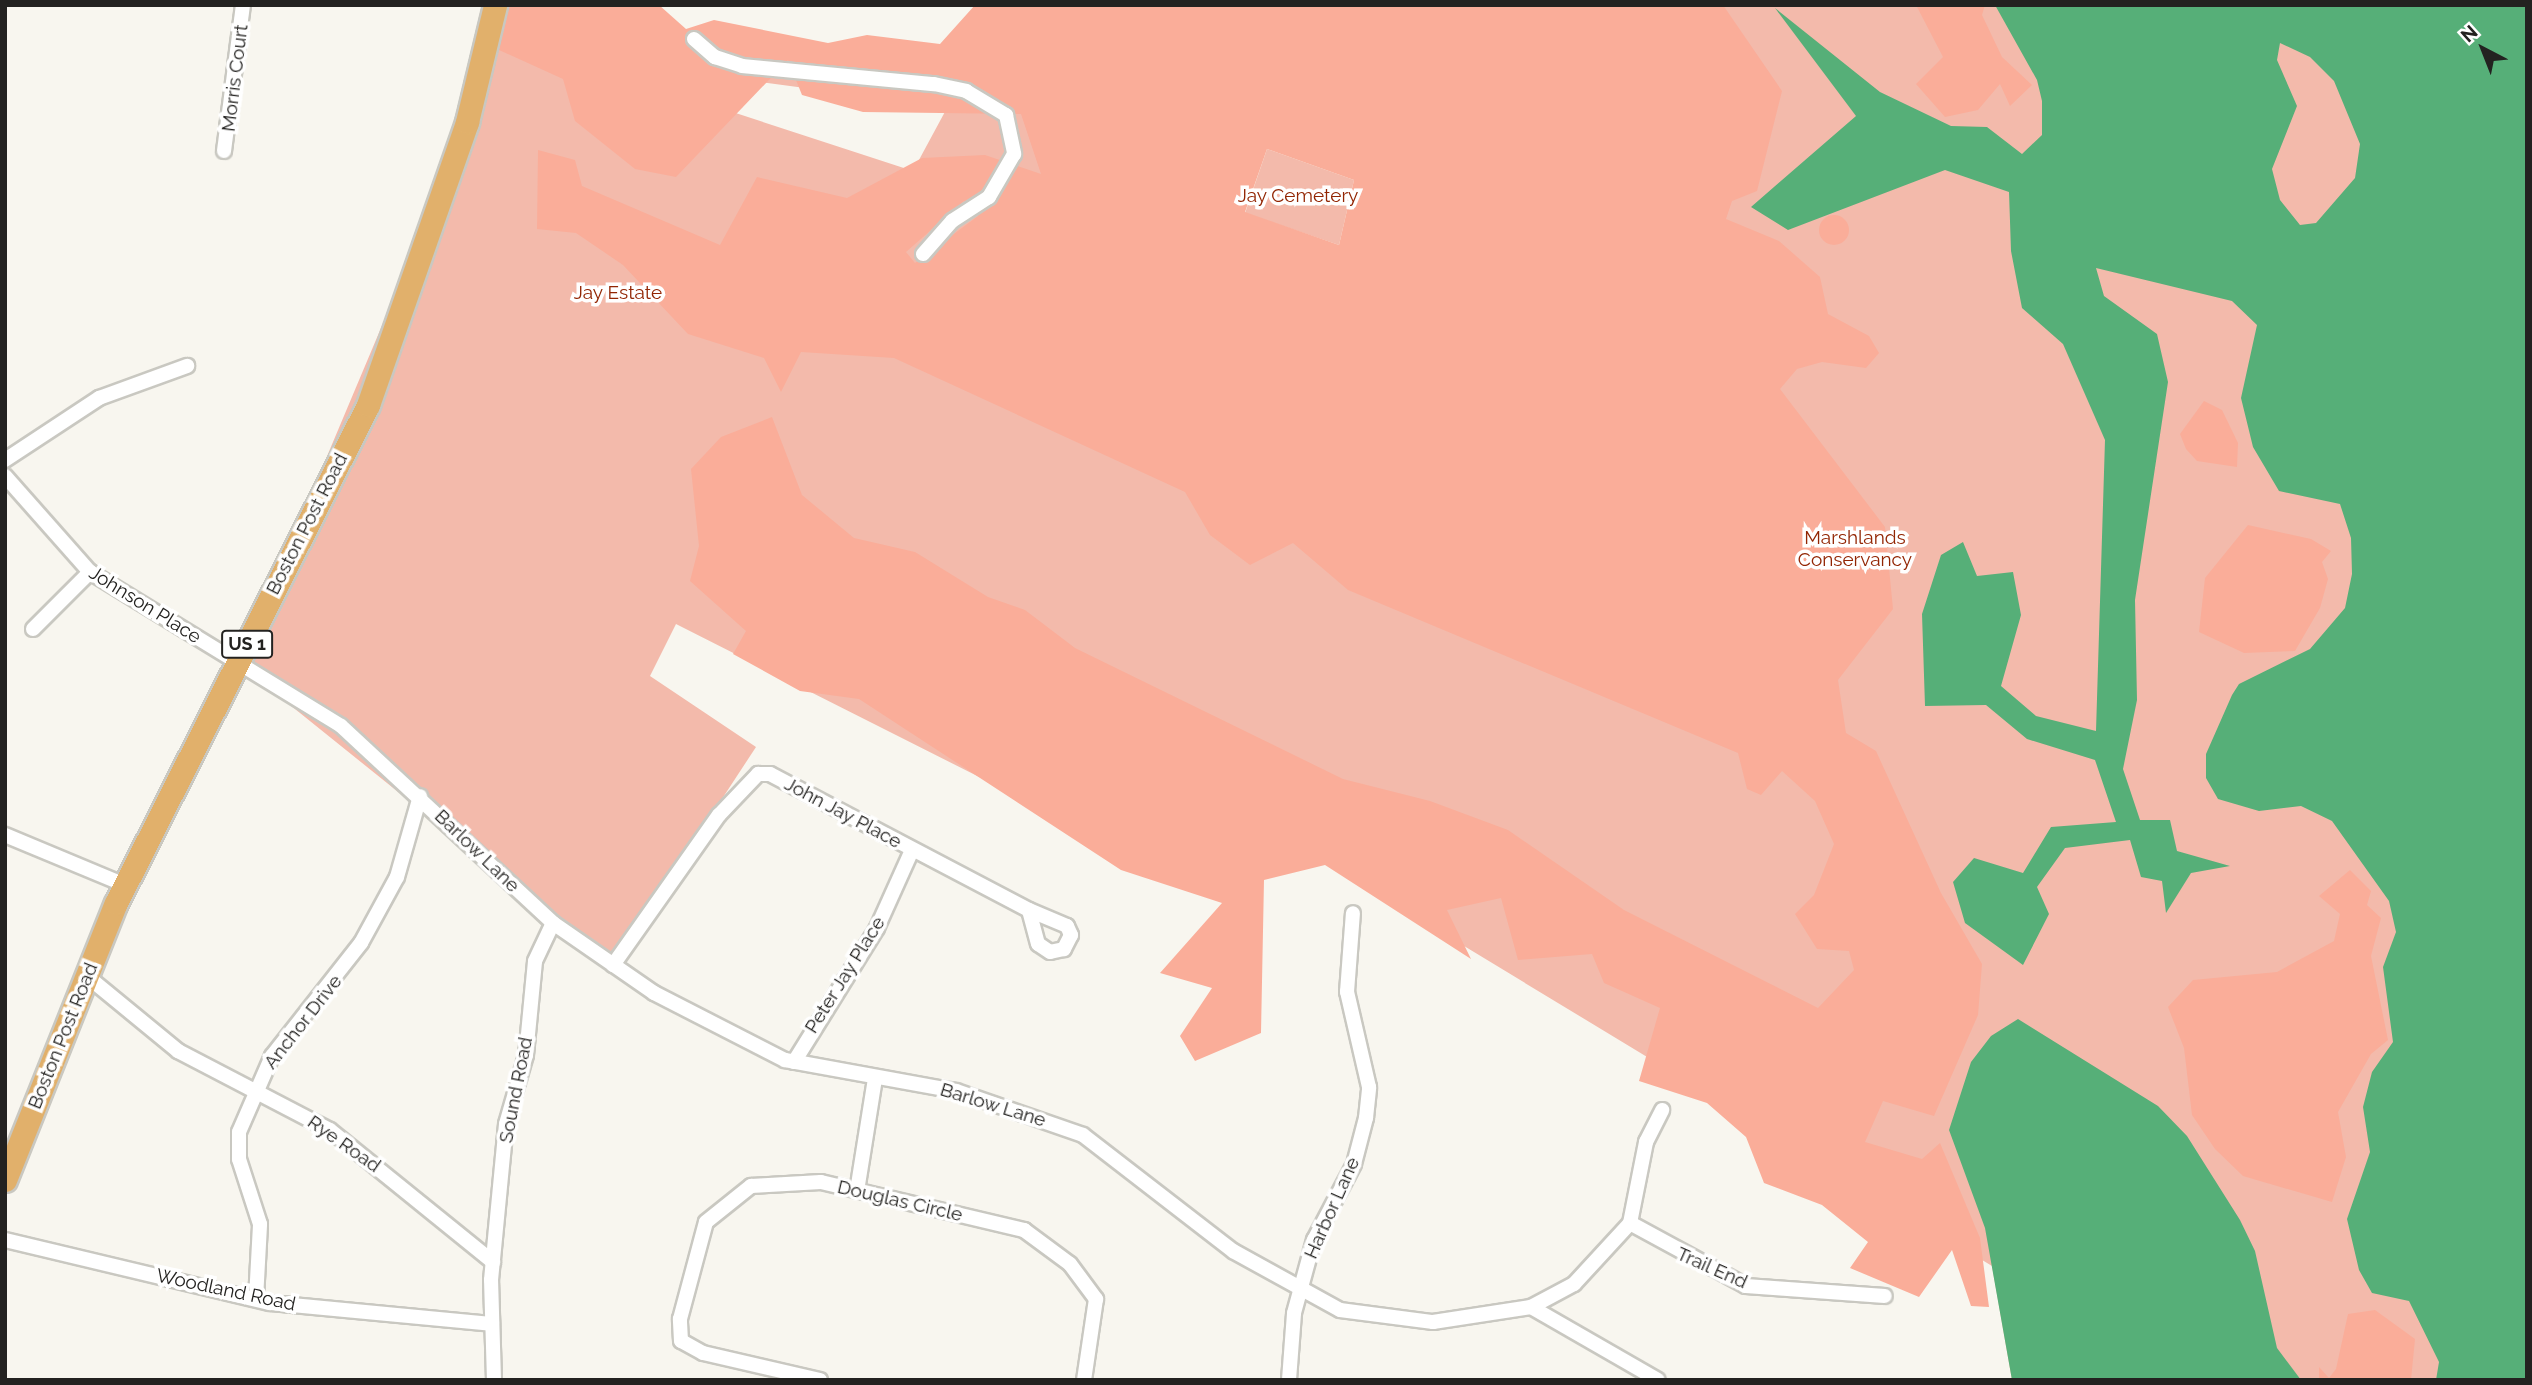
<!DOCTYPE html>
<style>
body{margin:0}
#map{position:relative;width:2532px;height:1385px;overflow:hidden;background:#f8f6ef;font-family:Raleway,sans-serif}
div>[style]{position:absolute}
.green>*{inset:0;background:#f3baab}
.forest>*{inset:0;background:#faad99}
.round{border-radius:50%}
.water>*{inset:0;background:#56af78}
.roads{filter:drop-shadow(2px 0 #c9c8c1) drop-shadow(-2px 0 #c9c8c1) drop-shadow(0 2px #c9c8c1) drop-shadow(0 -2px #c9c8c1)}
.minor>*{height:14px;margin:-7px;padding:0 7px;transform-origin:7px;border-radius:7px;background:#fff}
.primary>*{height:23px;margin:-11.5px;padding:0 11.5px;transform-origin:11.5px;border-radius:11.5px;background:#e1b06b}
span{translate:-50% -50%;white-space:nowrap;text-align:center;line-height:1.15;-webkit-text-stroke:7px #fff;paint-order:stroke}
.shield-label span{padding:2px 5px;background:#fff;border:2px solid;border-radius:5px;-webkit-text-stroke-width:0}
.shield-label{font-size:18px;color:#232220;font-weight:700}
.street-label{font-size:19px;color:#232220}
.park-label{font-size:19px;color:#922503}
.frame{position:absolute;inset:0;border:7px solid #232220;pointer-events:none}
.north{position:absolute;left:2448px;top:14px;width:70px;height:70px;-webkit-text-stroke:5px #fff;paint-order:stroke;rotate:318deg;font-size:19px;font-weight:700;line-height:28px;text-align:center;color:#232220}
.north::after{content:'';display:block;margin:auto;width:24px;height:32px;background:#232220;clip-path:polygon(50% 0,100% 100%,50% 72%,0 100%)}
</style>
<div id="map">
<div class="green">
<i style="clip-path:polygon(evenodd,1155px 5px,2270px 5px,2361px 106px,2527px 1380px,2012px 1380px,1992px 1266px,1294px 843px,1108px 842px,676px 624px,650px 676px,756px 747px,613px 965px,228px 655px,253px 632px,498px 50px,491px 35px,502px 38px,508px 13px,1264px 113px,1101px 203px,1362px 297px,1416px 150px,1155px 5px,558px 55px,947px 107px,947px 108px,913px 171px,558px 55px)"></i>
<i style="clip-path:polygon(1267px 149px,1354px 180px,1339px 245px,1245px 213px)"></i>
</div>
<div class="forest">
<i style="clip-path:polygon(evenodd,503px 5px,659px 5px,686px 29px,714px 20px,828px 43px,867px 35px,940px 44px,975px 5px,1723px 5px,1782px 91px,1757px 191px,1732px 201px,1726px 219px,1779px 241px,1820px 277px,1828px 314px,1869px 336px,1879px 353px,1866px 368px,1822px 362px,1797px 369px,1780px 389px,1885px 527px,1893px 609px,1838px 680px,1846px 733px,1876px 751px,1941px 893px,1982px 964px,1978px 1015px,1934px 1116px,1883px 1101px,1865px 1142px,1922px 1159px,1940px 1143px,1980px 1238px,1989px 1307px,1971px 1306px,1952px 1250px,1919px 1297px,1850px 1268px,1868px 1242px,1822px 1205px,1764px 1183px,1746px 1137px,1707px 1103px,1639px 1081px,1660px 1008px,1604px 983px,1592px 954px,1518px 960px,1501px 898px,1447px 910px,1471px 959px,1325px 865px,1264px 880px,1261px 1033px,1195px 1061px,1180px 1036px,1212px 988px,1160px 973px,1222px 903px,1121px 870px,859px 699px,800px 691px,733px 654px,746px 631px,690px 581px,699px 546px,691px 469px,721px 437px,772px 417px,802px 495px,854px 538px,915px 552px,988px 597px,1025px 610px,1075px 648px,1343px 779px,1430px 801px,1508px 830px,1624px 910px,1818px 1008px,1854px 970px,1849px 951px,1817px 949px,1795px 914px,1814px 895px,1834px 844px,1815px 801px,1782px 771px,1761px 795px,1747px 789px,1738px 753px,1348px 590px,1293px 543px,1250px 565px,1210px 535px,1185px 492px,894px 358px,801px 352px,781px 392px,764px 358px,688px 334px,623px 265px,576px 233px,537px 229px,538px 150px,575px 160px,582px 186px,720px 245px,757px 177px,847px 198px,922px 158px,985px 155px,1041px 174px,1021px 114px,863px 112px,802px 95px,788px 60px,676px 177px,635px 169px,575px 121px,563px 79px,499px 50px,503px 5px,1267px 149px,1354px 180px,1339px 245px,1245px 212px,1267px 149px,503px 5px,964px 201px,978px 216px,915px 263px,906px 252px,964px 201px)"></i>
<i style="clip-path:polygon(1916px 5px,1985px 5px,1982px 15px,2002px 57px,2032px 85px,2010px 106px,2000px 84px,1978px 110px,1945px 117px,1916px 84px,1943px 57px)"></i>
<i class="round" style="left:1819px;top:215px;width:30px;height:30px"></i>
<i style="clip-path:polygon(2204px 401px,2222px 410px,2238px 443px,2237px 467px,2197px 461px,2186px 449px,2180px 434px)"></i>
<i style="clip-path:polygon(2248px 525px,2311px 539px,2331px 551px,2322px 562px,2328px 579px,2320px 608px,2295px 651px,2244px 653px,2199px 632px,2205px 578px)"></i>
<i style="clip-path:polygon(2350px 870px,2371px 891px,2367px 905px,2381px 918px,2371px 956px,2388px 1040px,2371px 1054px,2338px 1112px,2346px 1157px,2332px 1202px,2243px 1176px,2215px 1149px,2192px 1115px,2184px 1048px,2168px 1007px,2193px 980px,2277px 972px,2334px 941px,2340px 914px,2319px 896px)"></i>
<i style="clip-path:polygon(2375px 1310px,2415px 1339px,2411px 1380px,2319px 1380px,2319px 1367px,2329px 1378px,2336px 1369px,2348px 1314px)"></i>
</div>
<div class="water">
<i style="clip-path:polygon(evenodd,1995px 5px,2527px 5px,2527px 1380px,2436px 1380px,2439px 1362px,2409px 1301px,2372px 1293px,2359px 1270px,2347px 1219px,2370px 1152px,2363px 1107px,2372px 1072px,2393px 1042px,2383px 967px,2396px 932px,2389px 901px,2332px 821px,2301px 806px,2259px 811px,2218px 799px,2206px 778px,2206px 754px,2232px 695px,2239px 684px,2310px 649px,2345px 608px,2352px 574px,2351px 538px,2340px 504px,2279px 491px,2253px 447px,2241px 398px,2257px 325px,2232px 301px,2096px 268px,2104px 296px,2157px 334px,2168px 382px,2135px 600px,2137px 700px,2123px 769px,2140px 820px,2170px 820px,2177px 851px,2230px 866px,2191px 873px,2166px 913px,2162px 881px,2141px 877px,2130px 840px,2065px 848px,2037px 887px,2049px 914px,2023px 965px,1965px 923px,1953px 882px,1974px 858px,2023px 873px,2051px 827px,2116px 822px,2095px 760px,2027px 739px,1986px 705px,1925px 706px,1922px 614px,1941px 555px,1963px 542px,1977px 576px,2013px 572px,2021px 615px,2001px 686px,2036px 716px,2096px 731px,2105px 440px,2063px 344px,2022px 308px,2011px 251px,2009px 192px,1945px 170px,1788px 230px,1751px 207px,1856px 116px,1775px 8px,1880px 92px,1951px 126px,1987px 127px,2022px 154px,2042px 135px,2042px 101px,2037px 80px,1995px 5px,2280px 43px,2310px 57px,2334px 81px,2360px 144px,2355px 178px,2316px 223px,2300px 225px,2280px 200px,2272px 169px,2297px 106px,2277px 60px,2280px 43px)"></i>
<i style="clip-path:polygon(2018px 1019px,2158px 1106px,2187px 1136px,2240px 1220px,2255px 1251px,2277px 1348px,2301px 1380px,2012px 1380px,1985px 1228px,1949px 1130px,1971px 1062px,1991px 1036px)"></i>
</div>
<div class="roads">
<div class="minor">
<i style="left:694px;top:39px;width:28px;rotate:41deg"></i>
<i style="left:715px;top:57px;width:28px;rotate:18deg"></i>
<i style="left:742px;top:66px;width:193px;rotate:5.4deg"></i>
<i style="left:934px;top:84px;width:33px;rotate:12deg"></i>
<i style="left:966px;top:91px;width:47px;rotate:31deg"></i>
<i style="left:1006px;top:115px;width:40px;rotate:78deg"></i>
<i style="left:1014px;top:154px;width:50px;rotate:120.2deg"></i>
<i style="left:989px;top:197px;width:44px;rotate:147deg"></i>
<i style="left:952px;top:221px;width:44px;rotate:131.3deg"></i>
<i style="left:224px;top:151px;width:147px;rotate:-82.6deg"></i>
<i style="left:5px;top:460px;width:113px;rotate:-33.4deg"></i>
<i style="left:99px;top:398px;width:94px;rotate:-20deg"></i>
<i style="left:5px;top:476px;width:128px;rotate:48.5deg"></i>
<i style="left:90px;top:572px;width:294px;rotate:31.5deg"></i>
<i style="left:341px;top:726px;width:289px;rotate:42.9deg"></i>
<i style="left:553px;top:923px;width:123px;rotate:34.7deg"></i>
<i style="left:654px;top:993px;width:147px;rotate:27.1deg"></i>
<i style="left:785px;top:1060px;width:174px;rotate:10.3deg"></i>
<i style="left:956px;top:1091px;width:134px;rotate:19.1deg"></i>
<i style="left:1083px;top:1135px;width:190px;rotate:37.7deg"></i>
<i style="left:1233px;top:1251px;width:122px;rotate:28.9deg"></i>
<i style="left:1340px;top:1310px;width:94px;rotate:7.4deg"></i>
<i style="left:1433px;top:1322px;width:99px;rotate:-8.7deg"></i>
<i style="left:1531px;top:1307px;width:49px;rotate:-28.1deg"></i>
<i style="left:1574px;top:1284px;width:83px;rotate:-47.4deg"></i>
<i style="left:1630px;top:1223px;width:83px;rotate:-78.8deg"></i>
<i style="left:1646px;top:1142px;width:36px;rotate:-63deg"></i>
<i style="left:33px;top:629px;width:81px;rotate:-45deg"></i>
<i style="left:5px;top:835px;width:130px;rotate:22.6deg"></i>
<i style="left:1029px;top:910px;width:41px;rotate:22.8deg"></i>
<i style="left:1067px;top:926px;width:10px;rotate:66deg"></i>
<i style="left:1071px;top:935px;width:16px;rotate:117deg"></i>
<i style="left:1064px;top:949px;width:14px;rotate:168deg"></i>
<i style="left:1050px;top:952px;width:14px;rotate:-146deg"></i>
<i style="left:1038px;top:944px;width:35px;rotate:-105deg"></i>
<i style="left:613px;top:965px;width:184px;rotate:-54.8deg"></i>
<i style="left:719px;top:815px;width:57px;rotate:-46.4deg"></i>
<i style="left:758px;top:774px;width:12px"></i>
<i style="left:770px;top:774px;width:293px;rotate:27.7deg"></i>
<i style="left:88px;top:977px;width:117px;rotate:39.4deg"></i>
<i style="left:178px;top:1051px;width:171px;rotate:27.5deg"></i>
<i style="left:330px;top:1130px;width:210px;rotate:39deg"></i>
<i style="left:794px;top:1062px;width:158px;rotate:-58.2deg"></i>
<i style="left:877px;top:928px;width:85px;rotate:-65.8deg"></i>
<i style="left:857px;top:1191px;width:114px;rotate:-80.9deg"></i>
<i style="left:1630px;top:1223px;width:132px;rotate:28.5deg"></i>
<i style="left:1746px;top:1286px;width:139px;rotate:4.1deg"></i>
<i style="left:5px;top:1240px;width:272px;rotate:13.4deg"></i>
<i style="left:270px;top:1303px;width:223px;rotate:5.4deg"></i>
<i style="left:256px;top:1299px;width:75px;rotate:-86.9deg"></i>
<i style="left:260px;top:1224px;width:68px;rotate:-107.9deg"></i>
<i style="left:239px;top:1159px;width:27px;rotate:-90deg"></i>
<i style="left:239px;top:1132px;width:83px;rotate:-66.5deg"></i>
<i style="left:272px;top:1056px;width:144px;rotate:-51.8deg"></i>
<i style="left:361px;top:943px;width:75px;rotate:-61.4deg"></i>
<i style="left:397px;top:877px;width:84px;rotate:-74.1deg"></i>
<i style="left:1531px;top:1307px;width:146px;rotate:29.9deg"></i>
<i style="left:494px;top:1380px;width:100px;rotate:-91.7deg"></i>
<i style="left:491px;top:1280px;width:157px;rotate:-84.5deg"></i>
<i style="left:506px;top:1124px;width:72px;rotate:-73.8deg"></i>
<i style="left:526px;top:1055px;width:94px;rotate:-84.5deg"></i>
<i style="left:535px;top:961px;width:42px;rotate:-64.7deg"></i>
<i style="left:820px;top:1380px;width:120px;rotate:-167deg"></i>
<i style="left:703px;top:1353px;width:25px;rotate:-151deg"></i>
<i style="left:681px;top:1341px;width:22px;rotate:-93deg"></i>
<i style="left:680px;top:1319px;width:100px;rotate:-75deg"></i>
<i style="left:706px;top:1222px;width:58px;rotate:-38.7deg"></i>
<i style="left:751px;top:1186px;width:70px;rotate:-3.3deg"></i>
<i style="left:821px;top:1182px;width:209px;rotate:13.3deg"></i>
<i style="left:1024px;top:1230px;width:57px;rotate:36.5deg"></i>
<i style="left:1070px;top:1264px;width:44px;rotate:53.4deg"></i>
<i style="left:1096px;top:1299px;width:82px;rotate:98.4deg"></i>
<i style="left:1289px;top:1380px;width:67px;rotate:-85.7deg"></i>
<i style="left:1294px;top:1313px;width:76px;rotate:-74.7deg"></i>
<i style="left:1314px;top:1240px;width:86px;rotate:-62.2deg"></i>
<i style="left:1354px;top:1164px;width:48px;rotate:-75.4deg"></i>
<i style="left:1366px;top:1118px;width:31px;rotate:-84deg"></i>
<i style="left:1369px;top:1087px;width:98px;rotate:-103deg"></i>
<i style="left:1347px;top:992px;width:79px;rotate:-85.7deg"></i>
</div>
<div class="primary">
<i style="left:5px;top:1180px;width:298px;rotate:-68.2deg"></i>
<i style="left:116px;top:903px;width:558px;rotate:-63.16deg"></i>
<i style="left:368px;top:405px;width:300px;rotate:-70.7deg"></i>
<i style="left:467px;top:122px;width:120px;rotate:-76.5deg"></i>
</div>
</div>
<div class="shield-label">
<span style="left:247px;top:644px">US 1</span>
</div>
<div class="street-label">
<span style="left:235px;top:78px;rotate:-83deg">Morris Court</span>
<span style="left:307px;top:524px;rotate:-63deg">Boston Post Road</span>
<span style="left:145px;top:605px;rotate:32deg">Johnson Place</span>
<span style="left:843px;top:813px;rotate:28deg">John Jay Place</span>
<span style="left:477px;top:851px;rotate:44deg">Barlow Lane</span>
<span style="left:845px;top:975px;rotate:-58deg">Peter Jay Place</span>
<span style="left:303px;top:1022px;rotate:-52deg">Anchor Drive</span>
<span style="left:63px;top:1036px;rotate:-68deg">Boston Post Road</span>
<span style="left:516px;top:1090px;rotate:-79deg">Sound Road</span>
<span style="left:993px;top:1105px;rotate:17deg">Barlow Lane</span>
<span style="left:344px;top:1144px;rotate:35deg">Rye Road</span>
<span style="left:900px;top:1201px;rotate:13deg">Douglas Circle</span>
<span style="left:1332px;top:1208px;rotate:-66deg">Harbor Lane</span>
<span style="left:1712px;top:1268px;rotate:24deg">Trail End</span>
<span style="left:226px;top:1290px;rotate:12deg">Woodland Road</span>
</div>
<div class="park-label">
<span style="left:1298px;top:196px">Jay Cemetery</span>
<span style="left:618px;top:293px">Jay Estate</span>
<span style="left:1855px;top:549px">Marshlands<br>Conservancy</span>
</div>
<div class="frame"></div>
<div class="north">N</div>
</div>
